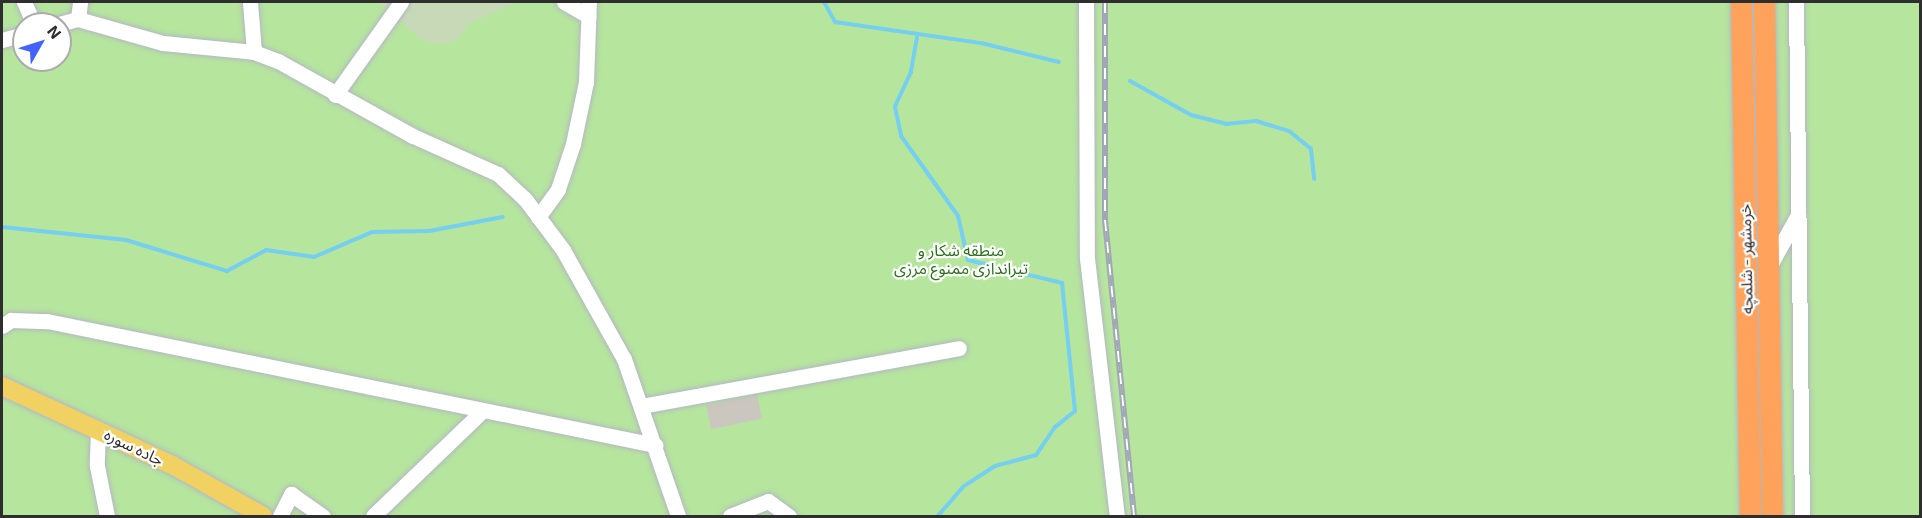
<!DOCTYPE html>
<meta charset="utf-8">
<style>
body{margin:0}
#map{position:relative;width:1922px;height:518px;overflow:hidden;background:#efe9e1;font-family:"Exo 2","Noto Sans Arabic",sans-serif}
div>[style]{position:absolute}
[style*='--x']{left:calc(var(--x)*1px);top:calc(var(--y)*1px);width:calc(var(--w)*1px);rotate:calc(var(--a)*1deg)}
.green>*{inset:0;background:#b6e59e}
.cemetery>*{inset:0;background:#c8d9b8}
.stream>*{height:4px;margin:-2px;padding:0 2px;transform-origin:2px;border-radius:2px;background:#75cff0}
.building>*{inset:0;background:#cbc7bf;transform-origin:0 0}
.roads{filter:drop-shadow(0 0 2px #b4b7c1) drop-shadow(0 0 2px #b4b7c1)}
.minor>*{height:15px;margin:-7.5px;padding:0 7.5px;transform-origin:7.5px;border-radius:7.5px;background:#fff}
.major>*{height:18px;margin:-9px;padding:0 9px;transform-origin:9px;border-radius:9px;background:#f2d163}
.highway>*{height:21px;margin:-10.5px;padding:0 10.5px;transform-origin:10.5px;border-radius:10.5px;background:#ffa35c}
.rail>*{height:6px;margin-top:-3px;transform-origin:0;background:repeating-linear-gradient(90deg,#fff 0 11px,#a3a6b8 0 22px);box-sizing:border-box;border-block:2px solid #a3a6b8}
span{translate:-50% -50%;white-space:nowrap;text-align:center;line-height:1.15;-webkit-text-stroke:4.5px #fff;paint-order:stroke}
.park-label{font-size:16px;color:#2c6e1b}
.street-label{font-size:16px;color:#2e2e2e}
.frame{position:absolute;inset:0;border:3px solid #2e2e2e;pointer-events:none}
.north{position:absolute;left:12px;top:12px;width:60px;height:60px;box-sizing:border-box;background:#fff;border:2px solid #ababab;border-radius:50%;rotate:51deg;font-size:16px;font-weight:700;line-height:24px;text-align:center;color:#2e2e2e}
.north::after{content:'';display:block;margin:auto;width:21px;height:27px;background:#4264fb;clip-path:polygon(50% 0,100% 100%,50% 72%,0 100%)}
</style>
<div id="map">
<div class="green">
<i style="clip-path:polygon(evenodd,2px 2px,1920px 2px,1920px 516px,2px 516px,2px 2px,24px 24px,60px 24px,60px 60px,24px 60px,24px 24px)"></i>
</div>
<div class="cemetery">
<i style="clip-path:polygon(378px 2px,517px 2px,470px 23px,457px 39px,443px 44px,424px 41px)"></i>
</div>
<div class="stream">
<i style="--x:824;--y:2;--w:23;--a:61"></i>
<i style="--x:835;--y:22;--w:148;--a:8.2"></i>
<i style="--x:981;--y:43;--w:80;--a:13.7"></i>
<i style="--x:917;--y:37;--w:36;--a:100"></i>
<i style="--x:911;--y:72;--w:38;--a:115"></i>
<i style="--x:895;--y:107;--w:30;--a:78"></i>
<i style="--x:901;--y:136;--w:98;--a:54.5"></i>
<i style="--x:958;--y:216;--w:45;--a:77.2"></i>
<i style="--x:968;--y:260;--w:97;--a:13.7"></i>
<i style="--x:1062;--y:283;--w:129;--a:84.2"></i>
<i style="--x:1075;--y:411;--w:26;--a:141"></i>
<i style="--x:1055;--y:427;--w:34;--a:124"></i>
<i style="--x:1036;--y:455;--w:42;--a:165"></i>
<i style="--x:995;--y:466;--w:38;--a:147"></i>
<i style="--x:963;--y:487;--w:38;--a:131"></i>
<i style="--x:1130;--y:81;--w:70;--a:29.1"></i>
<i style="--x:1191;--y:115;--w:36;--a:14"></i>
<i style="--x:1226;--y:124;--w:30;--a:-6"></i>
<i style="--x:1256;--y:121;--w:34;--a:17"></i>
<i style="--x:1289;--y:131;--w:28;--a:39"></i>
<i style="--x:1311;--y:149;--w:30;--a:84"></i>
<i style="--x:2;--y:227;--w:125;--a:6"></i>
<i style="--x:126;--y:240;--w:106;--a:17.1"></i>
<i style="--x:227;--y:271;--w:44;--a:-28.3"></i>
<i style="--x:266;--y:250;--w:49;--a:8.3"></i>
<i style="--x:314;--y:257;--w:63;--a:-23.3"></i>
<i style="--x:372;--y:232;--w:57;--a:-1"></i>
<i style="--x:429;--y:231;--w:75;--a:-10.7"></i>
</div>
<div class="building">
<i style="left:757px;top:395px;width:24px;height:52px;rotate:78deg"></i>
</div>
<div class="roads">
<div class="minor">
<i style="--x:24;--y:2;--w:24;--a:66"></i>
<i style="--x:250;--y:2;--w:50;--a:85.4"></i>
<i style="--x:564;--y:2;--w:28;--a:30"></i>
<i style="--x:1086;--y:2;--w:256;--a:89.8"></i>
<i style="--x:1087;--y:258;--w:260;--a:83.4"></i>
<i style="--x:1796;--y:2;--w:514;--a:89.33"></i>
<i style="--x:78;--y:19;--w:17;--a:-83"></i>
<i style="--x:59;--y:24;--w:20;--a:-15"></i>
<i style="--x:78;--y:19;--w:88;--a:15.8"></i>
<i style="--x:163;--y:43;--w:91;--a:5.6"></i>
<i style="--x:254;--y:52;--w:26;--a:21"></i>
<i style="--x:278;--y:61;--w:154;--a:29.1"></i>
<i style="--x:413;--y:136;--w:93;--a:24.1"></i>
<i style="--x:498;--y:174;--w:37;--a:43"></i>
<i style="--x:525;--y:199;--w:64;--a:53.3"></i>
<i style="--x:563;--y:250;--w:125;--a:60.8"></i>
<i style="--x:624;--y:359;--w:166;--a:71"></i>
<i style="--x:2;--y:40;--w:23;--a:-15"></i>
<i style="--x:335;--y:95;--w:114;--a:-54.6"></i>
<i style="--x:538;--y:217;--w:34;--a:-54"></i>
<i style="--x:558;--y:189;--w:47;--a:-71.6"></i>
<i style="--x:573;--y:144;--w:63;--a:-78.2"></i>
<i style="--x:586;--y:82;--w:80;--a:-87.9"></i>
<i style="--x:1769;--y:267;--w:60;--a:-60.9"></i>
<i style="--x:2;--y:326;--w:11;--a:-34"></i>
<i style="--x:11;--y:320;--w:36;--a:2"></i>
<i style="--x:47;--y:321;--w:621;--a:11.53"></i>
<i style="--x:641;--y:406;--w:323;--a:-10.3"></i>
<i style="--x:98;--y:429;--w:37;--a:92"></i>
<i style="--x:97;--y:466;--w:51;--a:78.7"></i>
<i style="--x:280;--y:516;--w:25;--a:-63"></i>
<i style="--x:291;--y:494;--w:39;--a:35"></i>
<i style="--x:373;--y:516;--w:151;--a:-43.9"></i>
<i style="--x:730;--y:516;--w:41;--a:-21.5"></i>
<i style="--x:768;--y:501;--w:26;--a:36"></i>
</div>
<div class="major">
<i style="--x:2;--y:386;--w:190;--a:24.9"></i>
<i style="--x:174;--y:466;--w:102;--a:29.3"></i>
</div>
<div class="highway">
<i style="--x:1741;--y:2;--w:514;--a:89"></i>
<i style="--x:1764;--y:2;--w:514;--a:89.11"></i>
</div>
</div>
<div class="rail">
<i style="--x:1105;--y:2;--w:218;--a:90"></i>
<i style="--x:1105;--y:220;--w:297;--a:84.4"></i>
</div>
<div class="park-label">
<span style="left:961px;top:259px">منطقه شکار و<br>تیراندازی ممنوع مرزی</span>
</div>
<div class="street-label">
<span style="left:1746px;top:259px;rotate:-91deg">خرمشهر - شلمچه</span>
<span style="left:134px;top:447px;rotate:26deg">جاده سوره</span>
</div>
<div class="frame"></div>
<div class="north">N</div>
</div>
